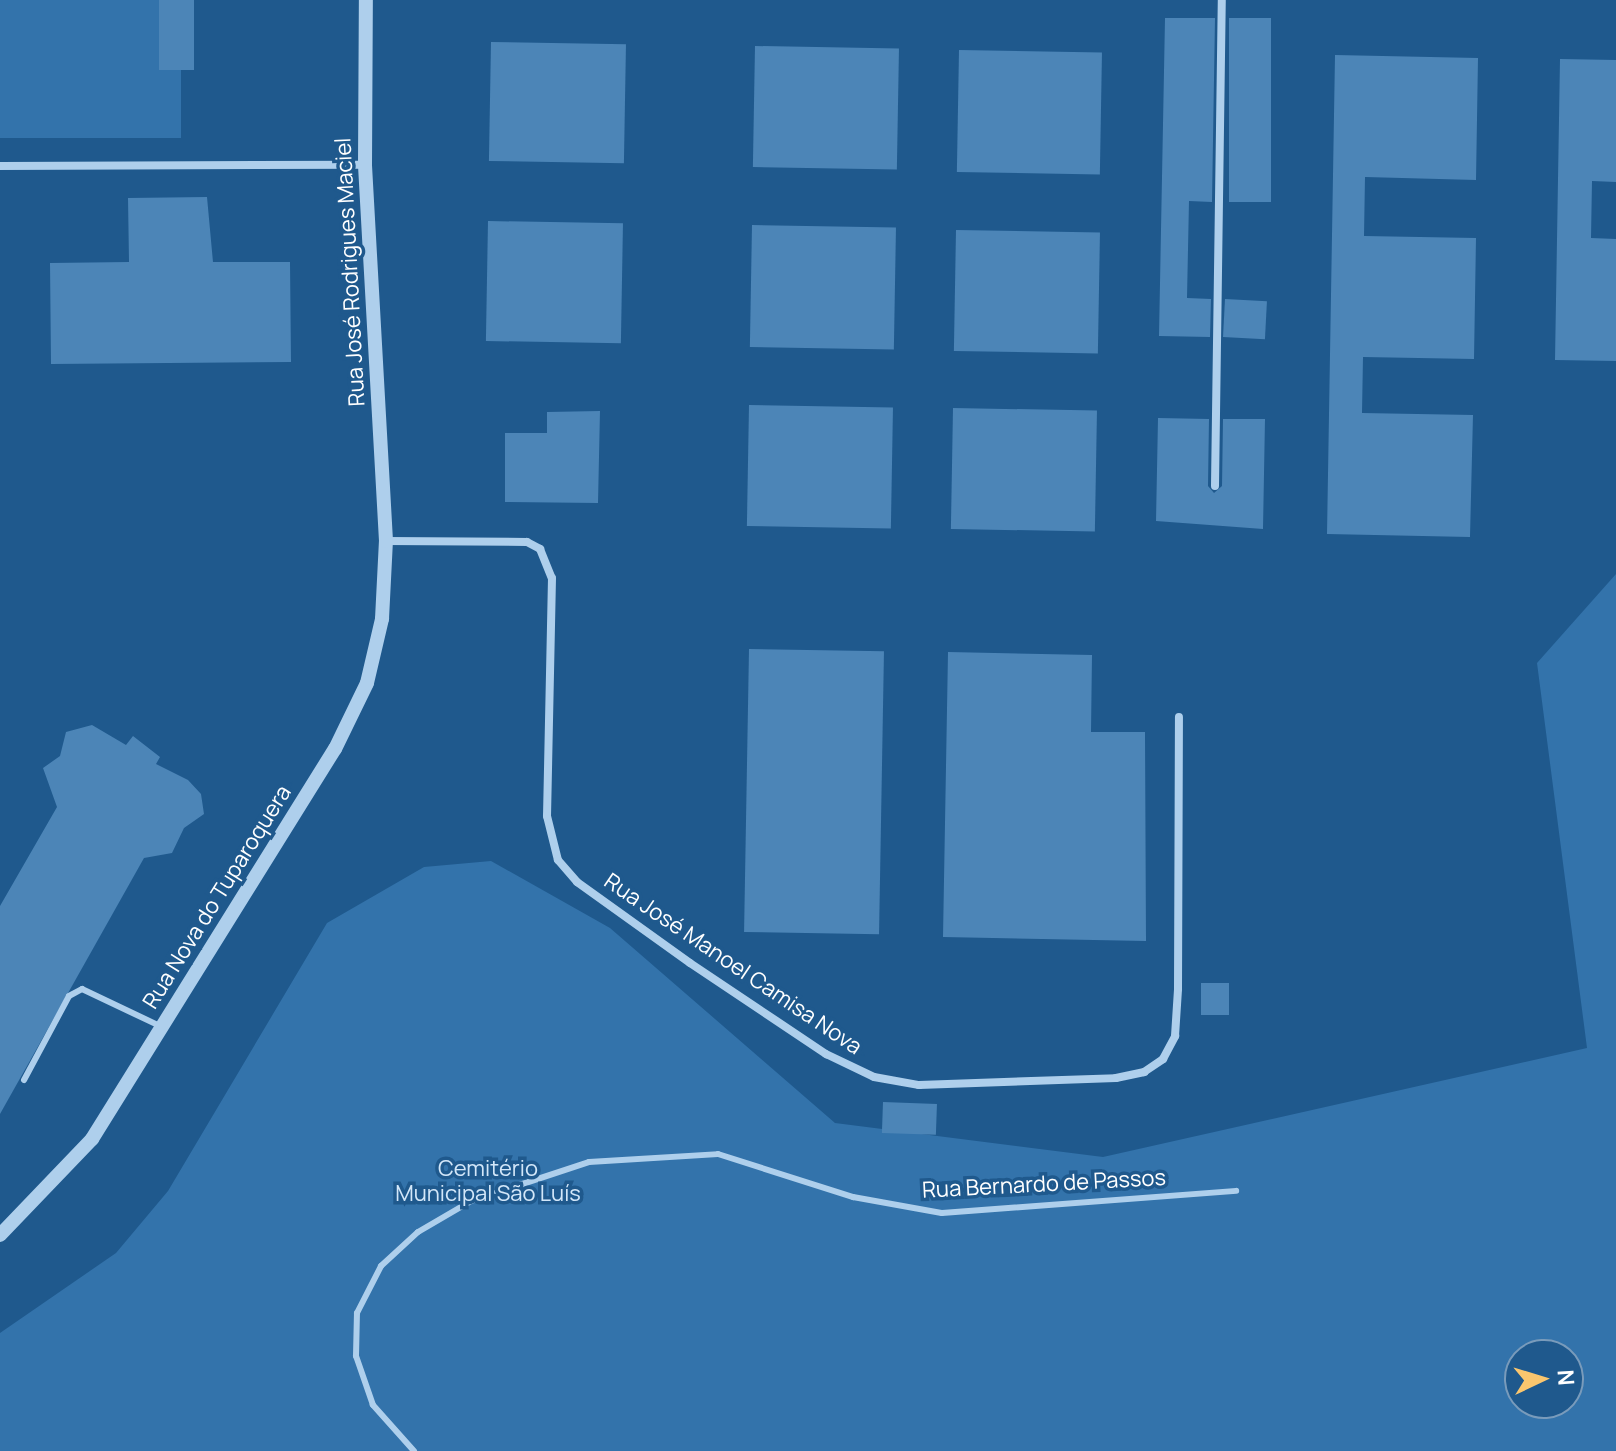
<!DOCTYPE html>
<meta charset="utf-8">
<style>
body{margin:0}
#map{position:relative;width:1616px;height:1451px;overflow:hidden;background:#1f598d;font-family:Manrope,sans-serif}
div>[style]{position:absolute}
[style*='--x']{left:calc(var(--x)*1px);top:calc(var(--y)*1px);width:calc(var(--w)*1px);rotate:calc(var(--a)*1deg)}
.green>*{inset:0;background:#3373ab;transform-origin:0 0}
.building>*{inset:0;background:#4c85b7;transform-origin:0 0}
.service>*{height:6px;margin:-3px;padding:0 3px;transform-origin:3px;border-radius:3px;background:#aecfec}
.minor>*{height:8px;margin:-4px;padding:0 4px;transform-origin:4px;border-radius:4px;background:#aecfec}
.tertiary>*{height:14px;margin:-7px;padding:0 7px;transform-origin:7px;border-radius:7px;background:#aecfec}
span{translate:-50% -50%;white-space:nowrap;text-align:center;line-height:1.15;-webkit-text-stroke:7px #1f598d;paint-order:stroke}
.street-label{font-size:22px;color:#fff}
.park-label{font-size:22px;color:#d3e7f9}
.north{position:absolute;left:1504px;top:1339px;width:80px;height:80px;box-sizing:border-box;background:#1f598d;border:2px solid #799bbb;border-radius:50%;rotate:86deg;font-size:22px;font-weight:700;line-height:32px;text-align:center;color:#fff}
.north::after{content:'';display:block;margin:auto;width:28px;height:36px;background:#fac66e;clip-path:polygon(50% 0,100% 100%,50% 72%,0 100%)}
</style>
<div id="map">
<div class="green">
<i style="left:0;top:0;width:181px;height:138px"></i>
<i style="clip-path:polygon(evenodd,1616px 574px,1616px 1451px,0 1451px,0 1333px,116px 1253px,168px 1191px,327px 923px,424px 867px,491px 861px,610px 928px,835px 1123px,1103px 1157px,1587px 1048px,1537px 663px,1616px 574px,1520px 1355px,1568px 1355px,1568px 1403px,1520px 1403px,1520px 1355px)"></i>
</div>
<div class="building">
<i style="left:159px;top:0;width:35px;height:70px"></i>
<i style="clip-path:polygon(1165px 18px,1215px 18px,1212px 202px,1189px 201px,1187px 298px,1211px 299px,1210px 337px,1159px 336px)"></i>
<i style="left:1229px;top:18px;width:42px;height:184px"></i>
<i style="left:491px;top:42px;width:135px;height:119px;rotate:1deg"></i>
<i style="left:755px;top:46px;width:144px;height:121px;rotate:1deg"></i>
<i style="left:959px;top:50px;width:143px;height:122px;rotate:1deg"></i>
<i style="clip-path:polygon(1335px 55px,1478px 58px,1476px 180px,1365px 177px,1364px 236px,1476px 238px,1474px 359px,1363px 357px,1362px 413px,1473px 415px,1470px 537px,1327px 534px)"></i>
<i style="clip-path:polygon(1560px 59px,1616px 60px,1616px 182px,1592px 181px,1591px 238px,1616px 239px,1616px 361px,1555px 360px)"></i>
<i style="clip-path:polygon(207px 197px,213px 262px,290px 262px,291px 362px,51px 364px,50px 263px,129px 262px,128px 198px)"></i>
<i style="left:488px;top:221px;width:135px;height:120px;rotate:1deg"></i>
<i style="left:752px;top:225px;width:144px;height:122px;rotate:1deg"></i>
<i style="left:956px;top:230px;width:144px;height:121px;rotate:1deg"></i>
<i style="left:1225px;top:299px;width:42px;height:38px;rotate:3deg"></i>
<i style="left:749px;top:405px;width:144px;height:121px;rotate:1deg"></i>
<i style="left:953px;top:408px;width:144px;height:121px;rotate:1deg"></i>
<i style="clip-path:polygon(600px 411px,598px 503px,505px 502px,505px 433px,547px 433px,547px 412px)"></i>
<i style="clip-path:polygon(1158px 418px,1209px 419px,1208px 486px,1214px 493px,1222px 486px,1223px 419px,1265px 419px,1263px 529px,1156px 521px)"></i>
<i style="left:749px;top:649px;width:135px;height:283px;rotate:1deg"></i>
<i style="clip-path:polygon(948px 652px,1092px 655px,1091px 732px,1145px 732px,1146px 941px,943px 937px)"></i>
<i style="clip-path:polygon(92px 725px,126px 745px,133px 736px,160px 757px,156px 764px,188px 780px,201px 794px,204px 814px,184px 828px,172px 853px,144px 858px,0 1114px,0 906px,57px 807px,43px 768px,60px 756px,66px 732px)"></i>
<i style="left:1201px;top:983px;width:28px;height:32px"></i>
<i style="left:883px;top:1102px;width:54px;height:31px;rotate:2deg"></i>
</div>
<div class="service">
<i style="--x:24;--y:1080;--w:95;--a:-61.8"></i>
<i style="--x:69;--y:996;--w:15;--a:-28"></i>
<i style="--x:82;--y:989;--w:86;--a:25.4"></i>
<i style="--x:414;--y:1451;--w:62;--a:-131.7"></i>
<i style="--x:373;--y:1405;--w:52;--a:-109.1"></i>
<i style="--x:356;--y:1356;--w:43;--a:-88.7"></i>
<i style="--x:357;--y:1313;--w:53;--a:-62.9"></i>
<i style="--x:381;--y:1266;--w:50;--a:-42.6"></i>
<i style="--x:418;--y:1232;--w:61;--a:-30.3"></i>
<i style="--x:471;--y:1201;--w:124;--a:-18.3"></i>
<i style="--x:589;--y:1162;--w:129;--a:-3.5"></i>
<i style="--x:718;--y:1154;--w:142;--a:17.7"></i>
<i style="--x:853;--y:1197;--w:90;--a:10.2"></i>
<i style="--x:942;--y:1213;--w:295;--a:-4.3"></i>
</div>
<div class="minor">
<i style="--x:0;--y:166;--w:365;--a:-0.2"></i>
<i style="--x:1215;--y:486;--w:486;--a:-89.2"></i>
<i style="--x:386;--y:541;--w:141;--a:0.4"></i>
<i style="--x:527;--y:542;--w:15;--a:28"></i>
<i style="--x:540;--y:549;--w:31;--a:68"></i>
<i style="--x:552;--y:578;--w:238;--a:91.2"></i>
<i style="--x:547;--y:816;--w:45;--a:76"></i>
<i style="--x:558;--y:860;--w:29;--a:49"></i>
<i style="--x:577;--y:882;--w:139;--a:35.6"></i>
<i style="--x:690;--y:963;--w:164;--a:33.8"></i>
<i style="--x:826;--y:1054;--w:53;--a:25.6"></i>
<i style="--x:874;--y:1077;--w:46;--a:10.1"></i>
<i style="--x:919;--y:1085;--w:197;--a:-2"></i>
<i style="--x:1116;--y:1078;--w:29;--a:-12"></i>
<i style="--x:1144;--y:1072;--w:23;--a:-34"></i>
<i style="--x:1163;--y:1059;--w:26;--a:-62"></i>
<i style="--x:1175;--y:1036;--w:47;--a:-86.3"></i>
<i style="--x:1178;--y:989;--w:272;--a:-89.8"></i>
</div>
<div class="tertiary">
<i style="--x:0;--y:1235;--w:133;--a:-46.2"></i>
<i style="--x:92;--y:1139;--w:460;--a:-58.1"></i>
<i style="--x:335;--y:749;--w:73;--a:-64.1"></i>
<i style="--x:367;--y:683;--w:66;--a:-76.8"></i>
<i style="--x:382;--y:619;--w:78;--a:-87.1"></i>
<i style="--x:386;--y:541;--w:377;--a:-93.2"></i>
<i style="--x:365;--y:165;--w:165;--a:-89.7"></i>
</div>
<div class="street-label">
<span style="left:350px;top:272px;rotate:-93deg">Rua José Rodrigues Maciel</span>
<span style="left:217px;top:897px;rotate:-58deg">Rua Nova do Tuparoquera</span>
<span style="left:733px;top:964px;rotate:34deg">Rua José Manoel Camisa Nova</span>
<span style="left:1044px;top:1184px;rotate:-3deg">Rua Bernardo de Passos</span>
</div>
<div class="park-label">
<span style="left:488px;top:1181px">Cemitério<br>Municipal São Luís</span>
</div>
<div class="north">N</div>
</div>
